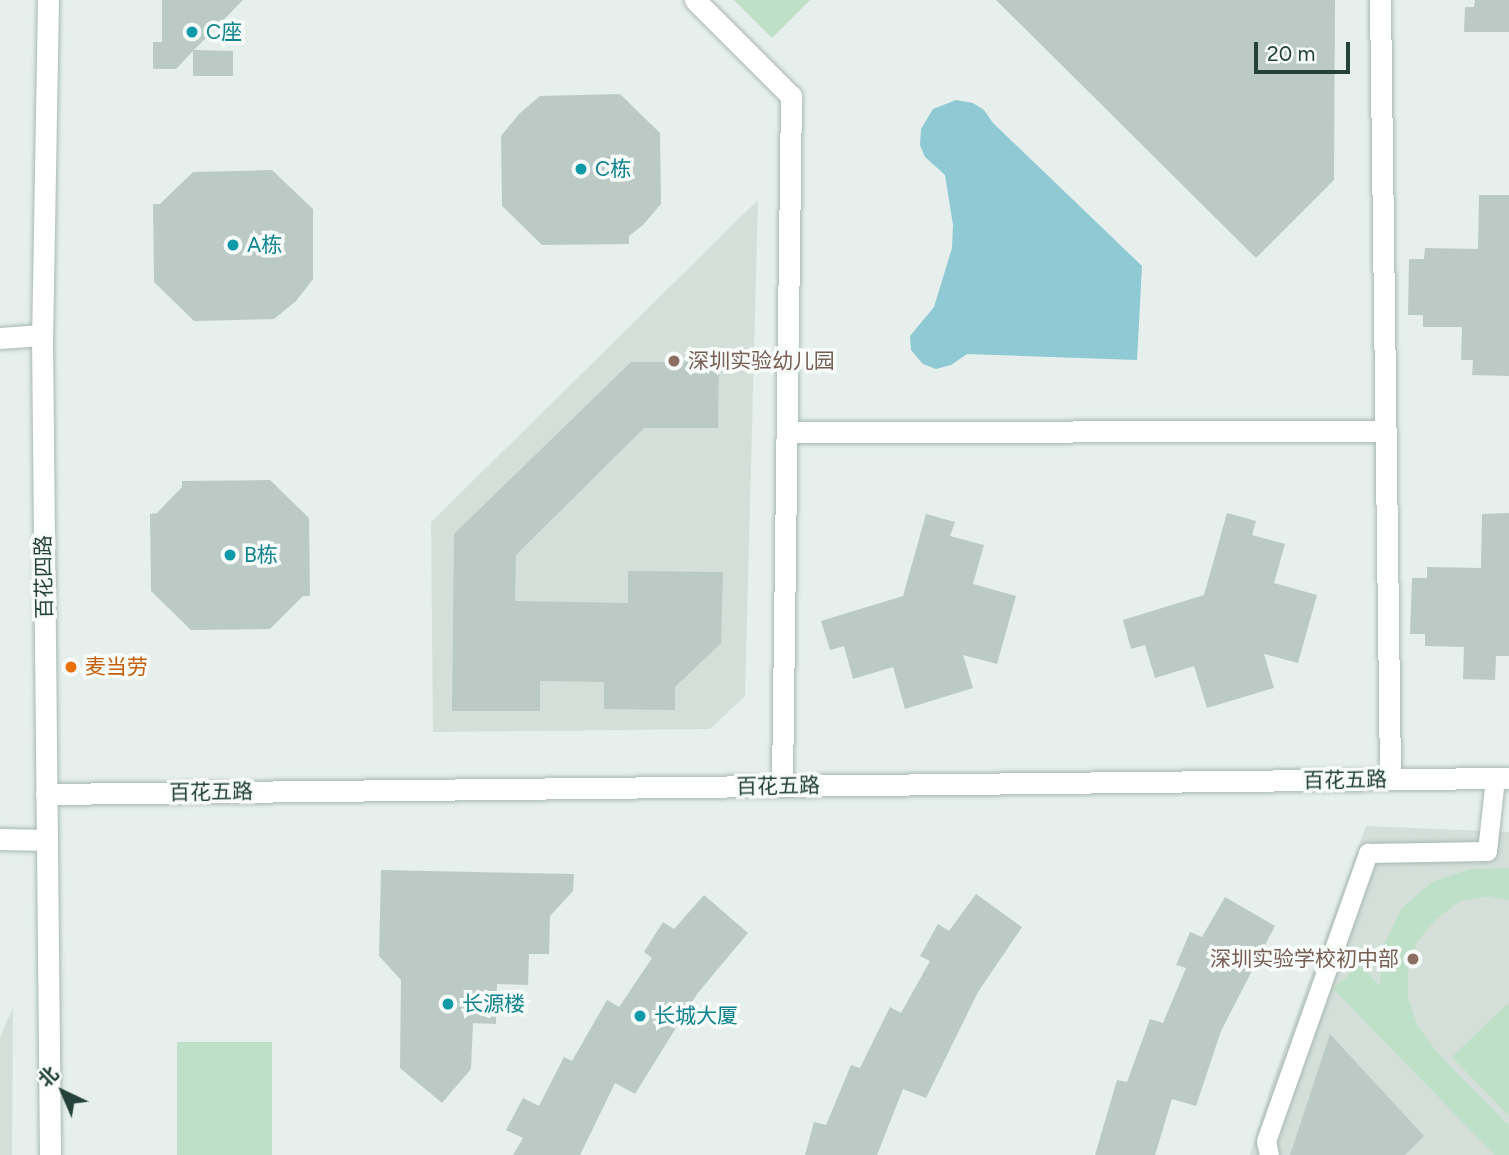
<!DOCTYPE html>
<meta charset="utf-8">
<style>
body{margin:0}
#map{position:relative;width:1509px;height:1155px;overflow:hidden;background:#e6efeb;font-family:Figtree,"Noto Sans SC",sans-serif}
div>[style]{position:absolute}
[style*='--x']{left:calc(var(--x)*1px);top:calc(var(--y)*1px);width:calc(var(--w)*1px);rotate:calc(var(--a)*1deg)}
.built>*{inset:0;background:#d4dfda}
.green>*{inset:0;background:#bfe0c8;transform-origin:0 0}
.water>*{inset:0;background:#8ec9d4}
.building>*{inset:0;background:#bbcac4}
.roads{filter:drop-shadow(0 0 2px #a8b8b2) drop-shadow(0 0 2px #a8b8b2)}
.lane>*{height:19px;margin:-9.5px;padding:0 9.5px;transform-origin:9.5px;border-radius:9.5px;background:#fff}
.street>*{height:21px;margin:-10.5px;padding:0 10.5px;transform-origin:10.5px;border-radius:10.5px;background:#fff}
.secondary>*{height:21px;margin:-10.5px;padding:0 10.5px;transform-origin:10.5px;border-radius:10.5px;background:#fff}
.dots>*{width:19px;height:19px;translate:-50% -50%;box-sizing:border-box;border:4px solid #f7fbf9;border-radius:50%}
span{translate:-50% -50%;white-space:nowrap;text-align:center;line-height:1.15;-webkit-text-stroke:7px #f7fbf9;paint-order:stroke}
.culture-label{font-size:21px;color:#0d838f}
.left{translate:0 -50%;text-align:left}
.education-label{font-size:21px;color:#785e54}
.right{translate:-100% -50%;text-align:right}
.street-label{font-size:21px;color:#24423a}
.food-label{font-size:21px;color:#c56008}
.north{position:absolute;left:28px;top:1057px;width:70px;height:70px;-webkit-text-stroke:5px #f7fbf9;paint-order:stroke;rotate:316deg;font-size:19px;font-weight:700;line-height:28px;text-align:center;color:#24423a}
.north::after{content:'';display:block;margin:auto;width:24px;height:32px;background:#24423a;clip-path:polygon(50% 0,100% 100%,50% 72%,0 100%)}
.scale{position:absolute;left:1254px;top:42px;width:96px;height:32px;box-sizing:border-box;border:4px solid #24423a;border-top:0;padding-left:9px;font-size:21px;line-height:24px;white-space:nowrap;color:#24423a;-webkit-text-stroke:5px #f7fbf9;paint-order:stroke}
</style>
<div id="map">
<div class="built">
<i style="clip-path:polygon(758px 200px,745px 696px,710px 729px,433px 732px,431px 522px)"></i>
<i style="clip-path:polygon(1366px 826px,1509px 832px,1509px 1155px,1250px 1155px,1271px 1086px)"></i>
<i style="clip-path:polygon(13px 1008px,12px 1155px,0 1155px,0 1037px)"></i>
</div>
<div class="green">
<i style="clip-path:polygon(734px 0,810px 0,772px 38px)"></i>
<i style="clip-path:polygon(1509px 868px,1509px 900px,1489px 896px,1460px 901px,1435px 920px,1417px 942px,1408px 970px,1408px 998px,1417px 1025px,1438px 1053px,1509px 1126px,1509px 1155px,1495px 1155px,1333px 989px,1359px 965px,1380px 986px,1384px 945px,1402px 908px,1432px 882px,1470px 869px)"></i>
<i style="clip-path:polygon(1509px 1002px,1509px 1116px,1452px 1057px)"></i>
<i style="left:177px;top:1042px;width:95px;height:113px"></i>
</div>
<div class="water">
<i style="clip-path:polygon(956px 100px,973px 103px,984px 110px,993px 123px,1142px 266px,1137px 360px,967px 354px,951px 365px,936px 369px,923px 364px,911px 350px,910px 336px,934px 307px,952px 248px,953px 225px,945px 175px,925px 157px,920px 145px,921px 129px,933px 109px)"></i>
</div>
<div class="building">
<i style="clip-path:polygon(162px 0,243px 0,194px 50px,233px 51px,233px 76px,193px 76px,193px 51px,176px 69px,153px 69px,153px 42px,162px 42px)"></i>
<i style="clip-path:polygon(996px 0,1335px 0,1334px 180px,1256px 258px)"></i>
<i style="clip-path:polygon(1475px 0,1509px 0,1509px 32px,1464px 32px,1465px 7px,1474px 7px)"></i>
<i style="clip-path:polygon(620px 94px,660px 133px,661px 204px,643px 225px,629px 236px,629px 244px,542px 245px,502px 206px,501px 136px,519px 114px,540px 96px)"></i>
<i style="clip-path:polygon(272px 170px,313px 209px,313px 279px,296px 301px,274px 319px,194px 321px,154px 282px,153px 204px,160px 204px,193px 172px)"></i>
<i style="clip-path:polygon(1479px 195px,1509px 195px,1509px 376px,1472px 375px,1473px 360px,1461px 360px,1462px 327px,1423px 327px,1423px 315px,1408px 315px,1409px 259px,1424px 259px,1425px 248px,1478px 249px)"></i>
<i style="clip-path:polygon(631px 362px,719px 362px,718px 428px,644px 428px,516px 555px,515px 601px,628px 603px,628px 571px,723px 572px,721px 643px,675px 687px,675px 710px,604px 709px,604px 682px,540px 681px,540px 711px,452px 711px,454px 534px)"></i>
<i style="clip-path:polygon(270px 480px,309px 518px,310px 596px,303px 596px,270px 629px,191px 630px,151px 591px,150px 514px,157px 513px,182px 487px,182px 481px)"></i>
<i style="clip-path:polygon(1227px 513px,1256px 521px,1252px 535px,1285px 544px,1274px 583px,1317px 595px,1298px 663px,1264px 654px,1274px 688px,1207px 708px,1194px 666px,1155px 678px,1145px 645px,1131px 649px,1123px 620px,1204px 595px)"></i>
<i style="clip-path:polygon(1509px 513px,1509px 656px,1496px 656px,1495px 680px,1463px 679px,1464px 647px,1425px 646px,1425px 634px,1410px 634px,1412px 578px,1427px 578px,1427px 567px,1481px 568px,1482px 514px)"></i>
<i style="clip-path:polygon(926px 514px,955px 522px,950px 536px,984px 545px,973px 584px,1016px 596px,997px 664px,963px 655px,973px 688px,905px 709px,893px 667px,853px 679px,844px 646px,830px 650px,821px 621px,903px 596px)"></i>
<i style="clip-path:polygon(381px 870px,574px 874px,573px 891px,550px 916px,549px 954px,529px 954px,528px 985px,497px 984px,496px 1024px,473px 1023px,471px 1069px,442px 1103px,400px 1068px,401px 980px,379px 956px)"></i>
<i style="clip-path:polygon(976px 894px,1022px 927px,978px 992px,926px 1098px,903px 1089px,877px 1155px,805px 1155px,814px 1122px,826px 1125px,851px 1065px,860px 1068px,890px 1007px,901px 1013px,930px 961px,920px 956px,938px 924px,949px 931px)"></i>
<i style="clip-path:polygon(704px 895px,748px 933px,697px 994px,635px 1094px,615px 1083px,580px 1155px,513px 1155px,523px 1138px,506px 1130px,523px 1098px,539px 1106px,564px 1057px,572px 1061px,607px 1000px,619px 1007px,652px 958px,644px 952px,663px 922px,674px 929px)"></i>
<i style="clip-path:polygon(1225px 897px,1275px 926px,1221px 1031px,1196px 1106px,1172px 1099px,1155px 1155px,1095px 1155px,1117px 1080px,1127px 1082px,1150px 1019px,1163px 1023px,1186px 968px,1176px 965px,1190px 932px,1202px 937px)"></i>
<i style="clip-path:polygon(1330px 1034px,1424px 1136px,1405px 1155px,1290px 1155px)"></i>
</div>
<div class="roads">
<div class="lane">
<i style="--x:1269;--y:1155;--w:14;--a:-102"></i>
<i style="--x:1266;--y:1141;--w:306;--a:-70.5"></i>
<i style="--x:1368;--y:853;--w:119;--a:-1"></i>
<i style="--x:1487;--y:851;--w:73;--a:-83.7"></i>
</div>
<div class="street">
<i style="--x:695;--y:0;--w:136;--a:45"></i>
<i style="--x:791;--y:96;--w:690;--a:90.75"></i>
<i style="--x:1380;--y:0;--w:779;--a:89.26"></i>
<i style="--x:0;--y:338;--w:42;--a:-4.1"></i>
<i style="--x:787;--y:432;--w:598;--a:-0.1"></i>
<i style="--x:0;--y:839;--w:47;--a:1.2"></i>
</div>
<div class="secondary">
<i style="--x:48;--y:0;--w:335;--a:91"></i>
<i style="--x:42;--y:335;--w:820;--a:89.44"></i>
<i style="--x:46;--y:794;--w:1463;--a:-0.63"></i>
</div>
</div>
<div class="dots">
<i style="left:192px;top:32px;background:#0f9aa8"></i>
<i style="left:581px;top:169px;background:#0f9aa8"></i>
<i style="left:233px;top:245px;background:#0f9aa8"></i>
<i style="left:674px;top:361px;background:#8d6e63"></i>
<i style="left:230px;top:555px;background:#0f9aa8"></i>
<i style="left:71px;top:667px;background:#e8710a"></i>
<i style="left:1413px;top:959px;background:#8d6e63"></i>
<i style="left:448px;top:1004px;background:#0f9aa8"></i>
<i style="left:640px;top:1016px;background:#0f9aa8"></i>
</div>
<div class="culture-label">
<span class="left" style="left:206px;top:32px">C座</span>
<span class="left" style="left:595px;top:169px">C栋</span>
<span class="left" style="left:247px;top:245px">A栋</span>
<span class="left" style="left:244px;top:555px">B栋</span>
<span class="left" style="left:462px;top:1004px">长源楼</span>
<span class="left" style="left:654px;top:1016px">长城大厦</span>
</div>
<div class="education-label">
<span class="left" style="left:688px;top:361px">深圳实验幼儿园</span>
<span class="right" style="left:1399px;top:959px">深圳实验学校初中部</span>
</div>
<div class="street-label">
<span style="left:44px;top:577px;rotate:-91deg">百花四路</span>
<span style="left:1345px;top:780px;rotate:-1deg">百花五路</span>
<span style="left:778px;top:786px;rotate:-1deg">百花五路</span>
<span style="left:211px;top:792px;rotate:-1deg">百花五路</span>
</div>
<div class="food-label">
<span class="left" style="left:85px;top:667px">麦当劳</span>
</div>
<div class="north">北</div>
<div class="scale">20 m</div>
</div>
